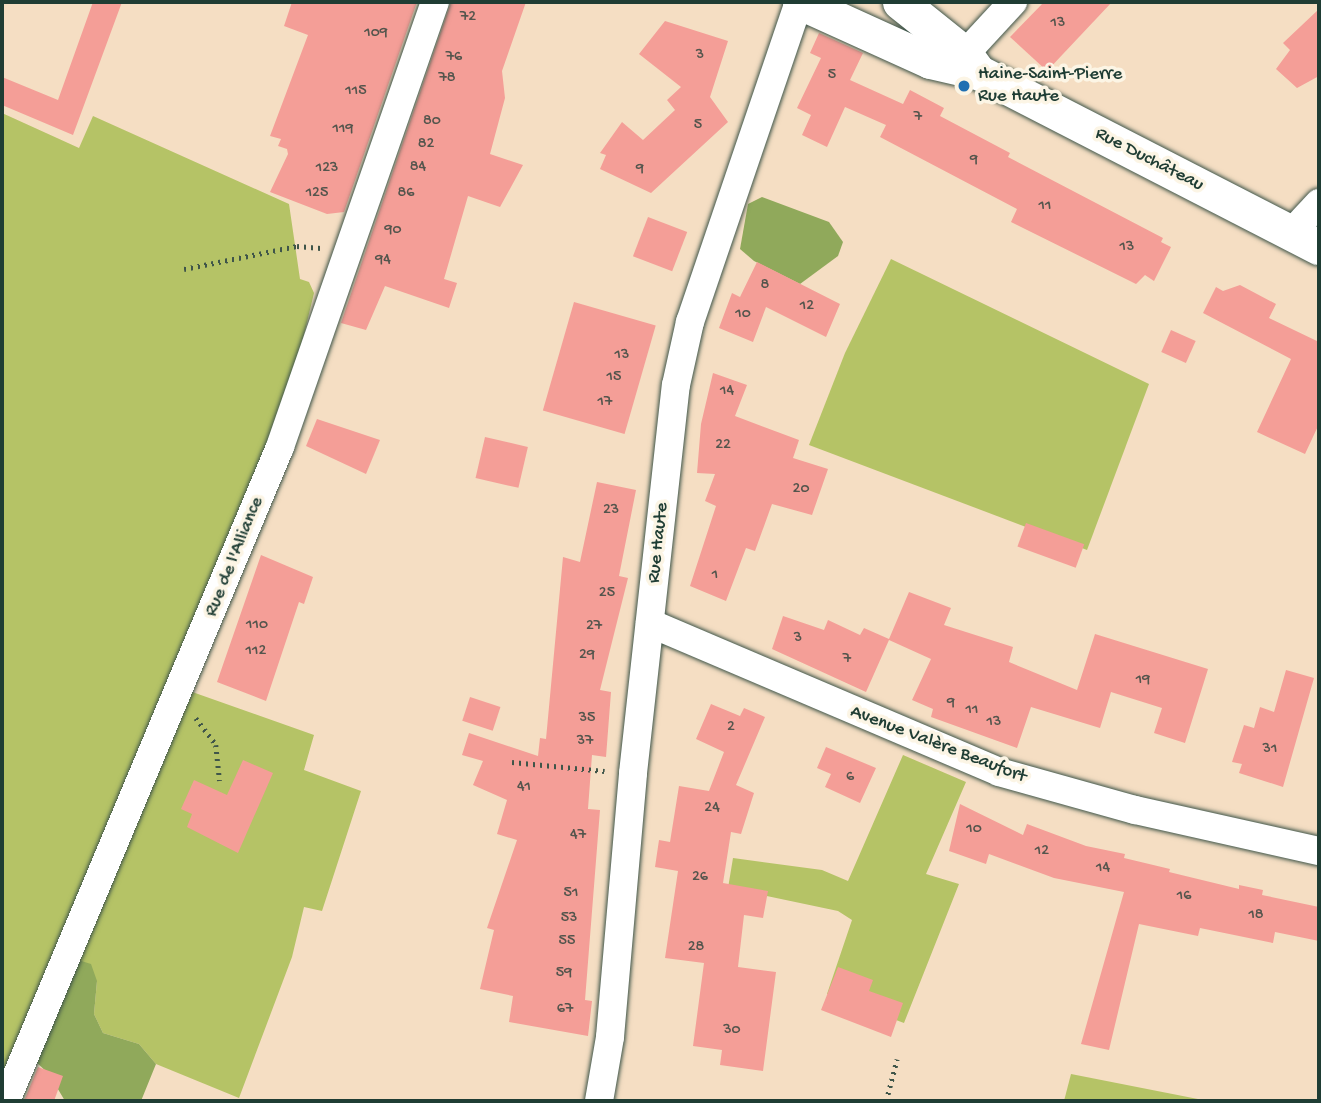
<!DOCTYPE html>
<meta charset="utf-8">
<style>
body{margin:0}
#map{position:relative;width:1321px;height:1103px;overflow:hidden;background:#f5dec3;font-family:"Gochi Hand",sans-serif}
div>[style]{position:absolute}
[style*='--x']{left:calc(var(--x)*1px);top:calc(var(--y)*1px);width:calc(var(--w)*1px);rotate:calc(var(--a)*1deg)}
.green>*{inset:0;background:#b5c366}
.forest>*{inset:0;background:#90a95b}
.building>*{inset:0;background:#f49e97;transform-origin:0 0}
.path>*{height:4.5px;margin-top:-2.25px;transform-origin:0;background:repeating-linear-gradient(90deg,#3f5549 0 2px,transparent 0 7px)}
.roads{filter:drop-shadow(0 0 2px #3f5549) drop-shadow(0 0 2px #3f5549)}
.minor>*{height:28px;margin:-14px;padding:0 14px;transform-origin:14px;border-radius:14px;background:#fff}
.tertiary>*{height:35px;margin:-17.5px;padding:0 17.5px;transform-origin:17.5px;border-radius:17.5px;background:#fff}
.dots>*{width:19px;height:19px;translate:-50% -50%;box-sizing:border-box;border:4px solid #fcf5e5;border-radius:50%}
span{translate:-50% -50%;white-space:nowrap;text-align:center;line-height:1.15;-webkit-text-stroke:7px #fcf5e5;paint-order:stroke}
.number-label{font-size:16px;color:#54554d}
.number-label span{-webkit-text-stroke-width:0}
.poi-label{font-size:19px;color:#1f3d34}
.left{translate:0 -50%;text-align:left}
.street-label{font-size:19px;color:#1f3d34}
.frame{position:absolute;inset:0;border:4px solid #1f3d34;pointer-events:none}
</style>
<div id="map">
<div class="green">
<i style="clip-path:polygon(2px 113px,79px 148px,93px 116px,289px 204px,300px 279px,309px 282px,314px 293px,301px 347px,181px 688px,314px 735px,304px 770px,361px 791px,322px 911px,304px 907px,292px 957px,239px 1098px,156px 1064px,139px 1044px,103px 1033px,94px 1014px,97px 981px,2px 1092px)"></i>
<i style="clip-path:polygon(891px 259px,1149px 384px,1087px 550px,809px 445px,845px 353px)"></i>
<i style="clip-path:polygon(903px 755px,966px 782px,926px 874px,959px 884px,904px 1023px,827px 994px,852px 920px,838px 911px,728px 888px,733px 858px,822px 870px,848px 881px)"></i>
<i style="clip-path:polygon(1071px 1074px,1208px 1101px,1064px 1101px)"></i>
</div>
<div class="forest">
<i style="clip-path:polygon(762px 197px,829px 222px,843px 242px,838px 256px,800px 284px,754px 261px,740px 249px,748px 204px)"></i>
<i style="clip-path:polygon(75px 959px,91px 964px,97px 981px,94px 1014px,103px 1033px,139px 1044px,156px 1064px,141px 1101px,65px 1101px,49px 1074px,36px 1062px)"></i>
</div>
<div class="building">
<i style="clip-path:polygon(93px 2px,122px 2px,73px 135px,2px 105px,2px 77px,58px 100px)"></i>
<i style="clip-path:polygon(292px 2px,417px 2px,344px 212px,327px 214px,270px 192px,288px 154px,287px 149px,278px 146px,281px 139px,270px 136px,308px 35px,284px 26px)"></i>
<i style="clip-path:polygon(451px 2px,526px 2px,502px 71px,505px 98px,490px 154px,523px 165px,500px 207px,468px 196px,444px 279px,457px 283px,449px 308px,385px 286px,366px 330px,341px 323px)"></i>
<i style="clip-path:polygon(1044px 2px,1112px 2px,1047px 71px,1010px 37px)"></i>
<i style="clip-path:polygon(1319px 9px,1319px 76px,1297px 88px,1276px 69px,1290px 50px,1283px 43px)"></i>
<i style="clip-path:polygon(665px 21px,728px 41px,710px 97px,728px 122px,651px 193px,600px 169px,606px 155px,600px 153px,622px 122px,643px 140px,675px 110px,667px 100px,681px 87px,639px 54px)"></i>
<i style="clip-path:polygon(819px 33px,863px 53px,850px 80px,903px 104px,910px 90px,944px 108px,940px 116px,1010px 153px,1008px 157px,1163px 238px,1161px 242px,1171px 247px,1154px 281px,1145px 275px,1136px 284px,1011px 222px,1017px 209px,880px 137px,886px 125px,845px 107px,827px 147px,802px 135px,811px 115px,797px 108px,821px 58px,810px 53px)"></i>
<i style="left:648px;top:217px;width:42px;height:42px;rotate:21deg"></i>
<i style="clip-path:polygon(757px 262px,840px 304px,826px 337px,766px 307px,753px 342px,719px 328px,732px 293px,740px 297px)"></i>
<i style="clip-path:polygon(1240px 285px,1276px 304px,1269px 318px,1319px 342px,1319px 424px,1305px 454px,1257px 432px,1291px 359px,1203px 313px,1216px 287px,1223px 291px)"></i>
<i style="left:574px;top:302px;width:85px;height:113px;rotate:16deg"></i>
<i style="left:1171px;top:330px;width:27px;height:24px;rotate:24deg"></i>
<i style="clip-path:polygon(713px 373px,747px 385px,735px 416px,799px 440px,793px 458px,828px 469px,812px 515px,772px 504px,755px 551px,746px 548px,726px 601px,690px 586px,716px 506px,705px 501px,715px 474px,697px 473px,701px 424px)"></i>
<i style="clip-path:polygon(317px 419px,380px 440px,366px 474px,306px 446px)"></i>
<i style="left:485px;top:437px;width:44px;height:42px;rotate:13deg"></i>
<i style="clip-path:polygon(597px 482px,636px 490px,619px 576px,628px 578px,600px 690px,611px 692px,606px 757px,592px 755px,588px 809px,600px 810px,585px 1000px,592px 1001px,588px 1036px,509px 1022px,513px 996px,480px 989px,494px 930px,487px 928px,517px 840px,497px 834px,507px 800px,473px 785px,483px 761px,462px 755px,469px 733px,538px 756px,540px 738px,546px 739px,563px 557px,580px 562px)"></i>
<i style="left:1026px;top:523px;width:62px;height:25px;rotate:20deg"></i>
<i style="clip-path:polygon(261px 555px,313px 577px,304px 604px,299px 602px,266px 701px,217px 682px)"></i>
<i style="clip-path:polygon(909px 592px,951px 608px,944px 625px,1013px 647px,1009px 662px,1077px 690px,1095px 634px,1208px 669px,1185px 743px,1154px 733px,1162px 708px,1111px 692px,1100px 728px,1031px 707px,1017px 748px,931px 717px,933px 709px,912px 700px,931px 659px,889px 640px,866px 692px,772px 649px,783px 616px,824px 630px,828px 620px,860px 635px,864px 628px,889px 639px)"></i>
<i style="clip-path:polygon(1286px 670px,1314px 678px,1283px 787px,1239px 773px,1242px 764px,1232px 762px,1244px 725px,1254px 728px,1260px 707px,1274px 712px)"></i>
<i style="left:470px;top:697px;width:32px;height:25px;rotate:18deg"></i>
<i style="clip-path:polygon(711px 704px,740px 716px,744px 708px,765px 717px,736px 785px,754px 793px,741px 834px,731px 832px,723px 883px,768px 891px,763px 918px,744px 915px,738px 967px,776px 972px,763px 1071px,720px 1065px,722px 1050px,693px 1046px,704px 963px,665px 958px,678px 871px,655px 867px,659px 840px,670px 842px,679px 786px,709px 791px,724px 752px,696px 739px)"></i>
<i style="clip-path:polygon(826px 747px,876px 768px,860px 803px,825px 787px,831px 774px,817px 768px)"></i>
<i style="clip-path:polygon(243px 760px,273px 773px,238px 853px,187px 827px,192px 814px,181px 809px,194px 780px,227px 795px)"></i>
<i style="clip-path:polygon(960px 804px,1023px 835px,1027px 824px,1086px 846px,1125px 854px,1124px 858px,1170px 869px,1169px 872px,1239px 889px,1239px 885px,1263px 890px,1262px 895px,1319px 907px,1319px 941px,1275px 932px,1273px 943px,1200px 928px,1198px 936px,1139px 924px,1109px 1050px,1081px 1044px,1124px 892px,1054px 878px,989px 854px,986px 864px,949px 851px)"></i>
<i style="clip-path:polygon(838px 967px,873px 980px,869px 991px,903px 1003px,891px 1037px,821px 1010px)"></i>
<i style="clip-path:polygon(38px 1067px,63px 1076px,54px 1101px,24px 1101px)"></i>
</div>
<div class="path">
<i style="--x:184;--y:269;--w:115;--a:-11.5"></i>
<i style="--x:297;--y:246;--w:24;--a:5"></i>
<i style="--x:196;--y:718;--w:34;--a:53"></i>
<i style="--x:216;--y:745;--w:36;--a:84"></i>
<i style="--x:512;--y:762;--w:93;--a:5.5"></i>
<i style="--x:886;--y:1101;--w:43;--a:-75.3"></i>
</div>
<div class="roads">
<div class="minor">
<i style="--x:965;--y:54;--w:71;--a:-47.3"></i>
<i style="--x:1291;--y:233;--w:41;--a:-47"></i>
<i style="--x:650;--y:623;--w:379;--a:23.1"></i>
<i style="--x:999;--y:772;--w:141;--a:15.6"></i>
<i style="--x:1135;--y:810;--w:189;--a:12.6"></i>
<i style="--x:6;--y:1101;--w:709;--a:-67.27"></i>
<i style="--x:280;--y:447;--w:471;--a:-70.8"></i>
<i style="--x:599;--y:1101;--w:65;--a:-80.2"></i>
<i style="--x:610;--y:1037;--w:265;--a:-85"></i>
<i style="--x:633;--y:773;--w:390;--a:-83.7"></i>
<i style="--x:676;--y:385;--w:65;--a:-77.5"></i>
<i style="--x:690;--y:322;--w:338;--a:-71.2"></i>
</div>
<div class="tertiary">
<i style="--x:800;--y:2;--w:143;--a:24.4"></i>
<i style="--x:930;--y:61;--w:49;--a:12.9"></i>
<i style="--x:978;--y:72;--w:383;--a:27.2"></i>
<i style="--x:900;--y:2;--w:83;--a:38.7"></i>
<i style="--x:965;--y:54;--w:22;--a:54"></i>
</div>
</div>
<div class="dots">
<i style="left:964px;top:86px;background:#1f6fb2"></i>
</div>
<div class="number-label">
<span style="left:468px;top:18px">72</span>
<span style="left:1058px;top:24px">13</span>
<span style="left:376px;top:34px">109</span>
<span style="left:700px;top:56px">3</span>
<span style="left:454px;top:58px">76</span>
<span style="left:832px;top:76px">5</span>
<span style="left:447px;top:79px">78</span>
<span style="left:356px;top:92px">115</span>
<span style="left:918px;top:118px">7</span>
<span style="left:432px;top:122px">80</span>
<span style="left:698px;top:126px">5</span>
<span style="left:343px;top:130px">119</span>
<span style="left:426px;top:145px">82</span>
<span style="left:974px;top:161px">9</span>
<span style="left:418px;top:168px">84</span>
<span style="left:327px;top:169px">123</span>
<span style="left:640px;top:170px">9</span>
<span style="left:317px;top:194px">125</span>
<span style="left:406px;top:194px">86</span>
<span style="left:1045px;top:207px">11</span>
<span style="left:393px;top:231px">90</span>
<span style="left:1127px;top:248px">13</span>
<span style="left:383px;top:261px">94</span>
<span style="left:765px;top:286px">8</span>
<span style="left:807px;top:307px">12</span>
<span style="left:743px;top:315px">10</span>
<span style="left:622px;top:356px">13</span>
<span style="left:614px;top:378px">15</span>
<span style="left:727px;top:392px">14</span>
<span style="left:605px;top:403px">17</span>
<span style="left:723px;top:446px">22</span>
<span style="left:801px;top:490px">20</span>
<span style="left:611px;top:511px">23</span>
<span style="left:715px;top:576px">1</span>
<span style="left:607px;top:594px">25</span>
<span style="left:257px;top:626px">110</span>
<span style="left:594px;top:627px">27</span>
<span style="left:798px;top:639px">3</span>
<span style="left:256px;top:652px">112</span>
<span style="left:587px;top:656px">29</span>
<span style="left:847px;top:660px">7</span>
<span style="left:1143px;top:681px">19</span>
<span style="left:951px;top:704px">9</span>
<span style="left:972px;top:711px">11</span>
<span style="left:587px;top:719px">35</span>
<span style="left:994px;top:723px">13</span>
<span style="left:731px;top:728px">2</span>
<span style="left:585px;top:742px">37</span>
<span style="left:1270px;top:750px">31</span>
<span style="left:850px;top:778px">6</span>
<span style="left:524px;top:788px">41</span>
<span style="left:712px;top:809px">24</span>
<span style="left:974px;top:830px">10</span>
<span style="left:578px;top:836px">47</span>
<span style="left:1042px;top:852px">12</span>
<span style="left:1103px;top:869px">14</span>
<span style="left:700px;top:878px">26</span>
<span style="left:571px;top:894px">51</span>
<span style="left:1184px;top:897px">16</span>
<span style="left:1256px;top:916px">18</span>
<span style="left:569px;top:919px">53</span>
<span style="left:567px;top:942px">55</span>
<span style="left:696px;top:948px">28</span>
<span style="left:564px;top:974px">59</span>
<span style="left:565px;top:1010px">67</span>
<span style="left:732px;top:1031px">30</span>
</div>
<div class="poi-label">
<span class="left" style="left:978px;top:86px">Haine-Saint-Pierre<br>Rue Haute</span>
</div>
<div class="street-label">
<span style="left:1149px;top:160px;rotate:27deg">Rue Duchâteau</span>
<span style="left:659px;top:543px;rotate:-84deg">Rue Haute</span>
<span style="left:235px;top:557px;rotate:-68deg">Rue de l'Alliance</span>
<span style="left:938px;top:745px;rotate:21deg">Avenue Valère Beaufort</span>
</div>
<div class="frame"></div>
</div>
